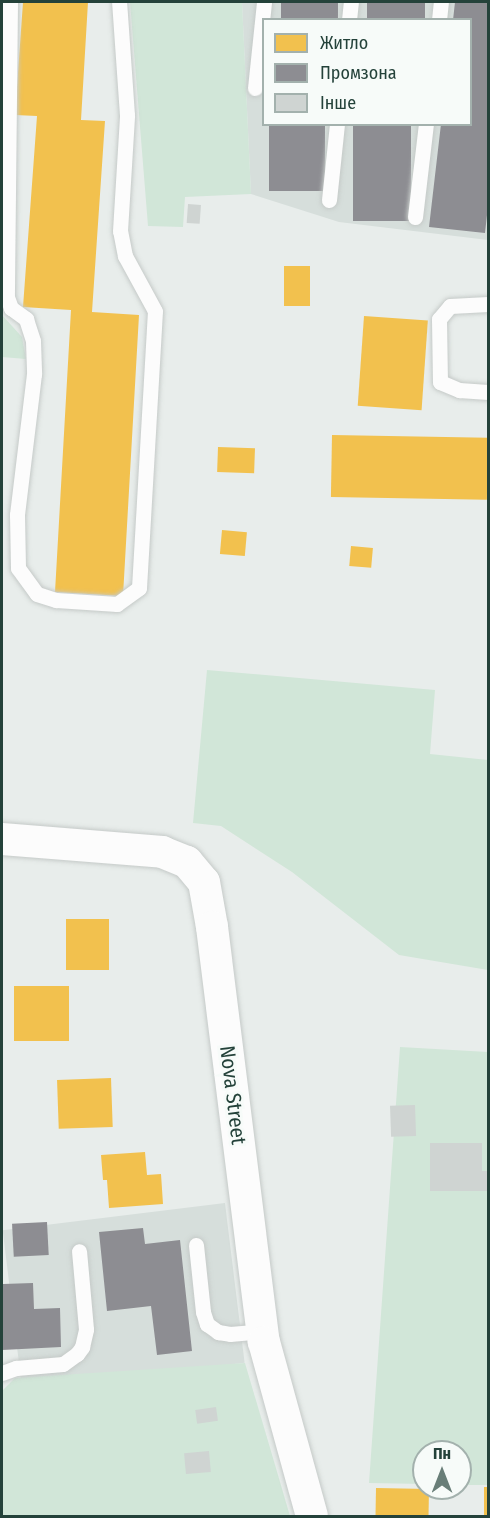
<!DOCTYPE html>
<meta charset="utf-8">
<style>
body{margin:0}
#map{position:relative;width:490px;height:1518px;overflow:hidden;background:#e8edeb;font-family:"Fira Sans Condensed",sans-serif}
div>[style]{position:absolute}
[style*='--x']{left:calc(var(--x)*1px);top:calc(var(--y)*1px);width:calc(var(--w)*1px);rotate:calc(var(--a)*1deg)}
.built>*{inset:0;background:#d6dedb;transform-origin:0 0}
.green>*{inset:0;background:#d1e6d8}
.homes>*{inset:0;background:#f2c14e;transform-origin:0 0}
.industry>*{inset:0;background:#8d8d92;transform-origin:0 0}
.building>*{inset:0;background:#cfd4d2;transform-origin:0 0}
.roads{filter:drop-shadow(0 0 2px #c5cac8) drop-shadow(0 0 2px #c5cac8)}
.lane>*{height:15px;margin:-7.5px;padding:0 7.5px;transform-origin:7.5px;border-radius:7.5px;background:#fcfcfc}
.street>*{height:32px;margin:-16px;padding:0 16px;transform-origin:16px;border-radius:16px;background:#fcfcfc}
span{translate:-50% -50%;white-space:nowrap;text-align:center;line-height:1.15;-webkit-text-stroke:6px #f7fbf9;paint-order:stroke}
.street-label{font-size:21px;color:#24423a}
.frame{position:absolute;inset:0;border:3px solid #24423a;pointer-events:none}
.legend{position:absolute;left:262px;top:18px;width:210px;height:108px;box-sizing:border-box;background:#f7fbf9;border:2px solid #a3b1ad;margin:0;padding:8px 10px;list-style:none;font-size:18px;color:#24423a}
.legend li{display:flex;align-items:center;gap:12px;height:30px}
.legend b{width:30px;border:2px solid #a3b1ad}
.north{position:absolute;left:412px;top:1440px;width:60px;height:60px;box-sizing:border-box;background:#f7fbf9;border:2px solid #a3b1ad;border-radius:50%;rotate:0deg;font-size:16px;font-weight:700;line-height:24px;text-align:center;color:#24423a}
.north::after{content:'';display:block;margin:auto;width:21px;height:27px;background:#697e78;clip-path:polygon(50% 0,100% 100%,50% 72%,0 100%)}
</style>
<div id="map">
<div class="built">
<i style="clip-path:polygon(evenodd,242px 2px,488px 2px,488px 240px,339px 222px,251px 194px,242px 2px,264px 20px,470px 20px,470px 124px,264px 124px,264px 20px)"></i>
<i style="left:225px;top:1203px;width:161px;height:224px;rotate:83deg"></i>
</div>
<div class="green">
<i style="clip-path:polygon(130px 2px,242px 2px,251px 194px,185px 197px,183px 227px,148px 226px)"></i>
<i style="clip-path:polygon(2px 315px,22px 337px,26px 359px,2px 357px)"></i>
<i style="clip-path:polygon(207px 670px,435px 690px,430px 754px,488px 760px,488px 970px,399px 955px,292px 872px,221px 826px,193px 823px)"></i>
<i style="clip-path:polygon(400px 1047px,488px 1052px,488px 1485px,460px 1485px,460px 1452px,424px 1452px,424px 1484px,369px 1483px)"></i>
<i style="clip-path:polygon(245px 1363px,290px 1516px,2px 1516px,2px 1391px,15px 1378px)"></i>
</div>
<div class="homes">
<i style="clip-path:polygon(23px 2px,88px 2px,81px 120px,105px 121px,92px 312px,139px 315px,123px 596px,55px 592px,71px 310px,23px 307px,37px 116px,15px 115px)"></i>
<i style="left:284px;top:266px;width:26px;height:40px"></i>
<i style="left:364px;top:316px;width:64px;height:90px;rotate:4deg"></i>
<i style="left:332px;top:435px;width:156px;height:62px;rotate:1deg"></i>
<i style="left:218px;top:447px;width:37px;height:25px;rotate:2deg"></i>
<i style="left:222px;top:530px;width:25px;height:24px;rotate:5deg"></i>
<i style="left:351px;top:546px;width:22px;height:20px;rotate:5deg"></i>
<i style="left:66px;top:919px;width:43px;height:51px"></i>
<i style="left:14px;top:986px;width:55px;height:55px"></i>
<i style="left:111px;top:1078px;width:49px;height:54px;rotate:88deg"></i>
<i style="clip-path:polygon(145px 1152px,147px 1175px,161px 1174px,163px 1204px,109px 1208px,107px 1180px,103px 1180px,101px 1155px)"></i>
<i style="left:484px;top:1487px;width:4px;height:29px"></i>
<i style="left:376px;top:1488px;width:53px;height:28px;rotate:1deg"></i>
</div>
<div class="industry">
<i style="left:281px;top:2px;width:57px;height:18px"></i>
<i style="left:367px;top:2px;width:58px;height:18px"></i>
<i style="clip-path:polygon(455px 2px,488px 3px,488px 206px,485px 233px,429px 227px,441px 124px,470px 124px,470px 20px,453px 20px)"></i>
<i style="left:269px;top:124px;width:56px;height:67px"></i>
<i style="left:353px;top:124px;width:58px;height:97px"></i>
<i style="left:47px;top:1222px;width:33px;height:35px;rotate:87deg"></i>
<i style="clip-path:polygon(143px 1228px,145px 1244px,180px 1240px,192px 1351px,157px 1355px,151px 1306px,107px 1311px,99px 1232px)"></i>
<i style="clip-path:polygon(33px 1283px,34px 1309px,60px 1308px,61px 1347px,2px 1350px,3px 1284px)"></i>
</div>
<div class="building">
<i style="left:188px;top:204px;width:13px;height:19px;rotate:4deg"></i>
<i style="left:415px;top:1105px;width:31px;height:25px;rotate:88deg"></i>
<i style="clip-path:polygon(430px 1143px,482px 1143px,482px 1171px,488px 1171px,488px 1191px,430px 1191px)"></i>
<i style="left:216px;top:1407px;width:14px;height:21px;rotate:82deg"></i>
<i style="left:209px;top:1451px;width:21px;height:25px;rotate:85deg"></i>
</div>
<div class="roads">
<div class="lane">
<i style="--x:10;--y:2;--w:295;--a:90.6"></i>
<i style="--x:7;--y:297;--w:12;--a:70"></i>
<i style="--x:11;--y:308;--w:19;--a:36"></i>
<i style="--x:26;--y:319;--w:23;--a:72"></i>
<i style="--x:33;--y:341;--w:33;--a:88"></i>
<i style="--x:34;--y:374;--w:142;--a:96.9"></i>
<i style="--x:17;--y:515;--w:53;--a:88.9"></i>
<i style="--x:18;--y:568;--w:32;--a:54"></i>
<i style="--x:37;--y:594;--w:20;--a:18"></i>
<i style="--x:56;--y:600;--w:61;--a:3.8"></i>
<i style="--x:117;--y:604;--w:27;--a:-36"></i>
<i style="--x:139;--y:588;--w:277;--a:-86.7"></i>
<i style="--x:155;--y:311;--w:63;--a:-118.6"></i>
<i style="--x:125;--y:256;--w:25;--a:-101"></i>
<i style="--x:120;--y:231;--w:116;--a:-86.5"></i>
<i style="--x:127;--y:115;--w:113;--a:-94"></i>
<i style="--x:349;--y:20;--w:18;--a:-84"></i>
<i style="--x:439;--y:20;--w:18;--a:-84"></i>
<i style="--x:255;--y:88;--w:86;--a:-84"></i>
<i style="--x:329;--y:200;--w:76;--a:-84"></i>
<i style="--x:415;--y:217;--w:94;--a:-83.3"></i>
<i style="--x:488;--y:304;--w:38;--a:177"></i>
<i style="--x:450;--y:306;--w:17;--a:130"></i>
<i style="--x:439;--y:319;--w:63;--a:89.1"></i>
<i style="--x:440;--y:382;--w:21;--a:23"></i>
<i style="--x:459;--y:390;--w:29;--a:4"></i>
<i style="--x:196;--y:1245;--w:67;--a:84"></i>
<i style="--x:203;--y:1312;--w:13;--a:72"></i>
<i style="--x:207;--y:1324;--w:14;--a:36"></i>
<i style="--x:218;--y:1332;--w:12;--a:9"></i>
<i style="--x:230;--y:1334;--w:33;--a:-5"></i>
<i style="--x:2;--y:1373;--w:15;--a:-20"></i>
<i style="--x:16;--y:1368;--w:47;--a:-4.9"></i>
<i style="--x:63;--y:1364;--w:17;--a:-36"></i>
<i style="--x:77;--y:1354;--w:9;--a:-54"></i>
<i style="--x:82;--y:1347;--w:18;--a:-77"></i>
<i style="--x:86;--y:1329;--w:78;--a:-95.1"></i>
</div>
<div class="street">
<i style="--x:2;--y:839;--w:161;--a:4.6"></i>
<i style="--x:162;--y:852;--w:27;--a:22"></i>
<i style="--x:187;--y:862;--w:26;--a:50"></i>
<i style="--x:204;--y:882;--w:46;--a:79.9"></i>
<i style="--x:212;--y:927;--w:418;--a:82.9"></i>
<i style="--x:264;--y:1342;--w:180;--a:74.6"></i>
</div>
</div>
<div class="street-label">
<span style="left:233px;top:1095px;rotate:83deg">Nova Street</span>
</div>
<div class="frame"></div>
<ul class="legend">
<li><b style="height:16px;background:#f2c14e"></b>Житло</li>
<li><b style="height:16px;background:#8d8d92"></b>Промзона</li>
<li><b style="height:16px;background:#cfd4d2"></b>Інше</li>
</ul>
<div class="north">Пн</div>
</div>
